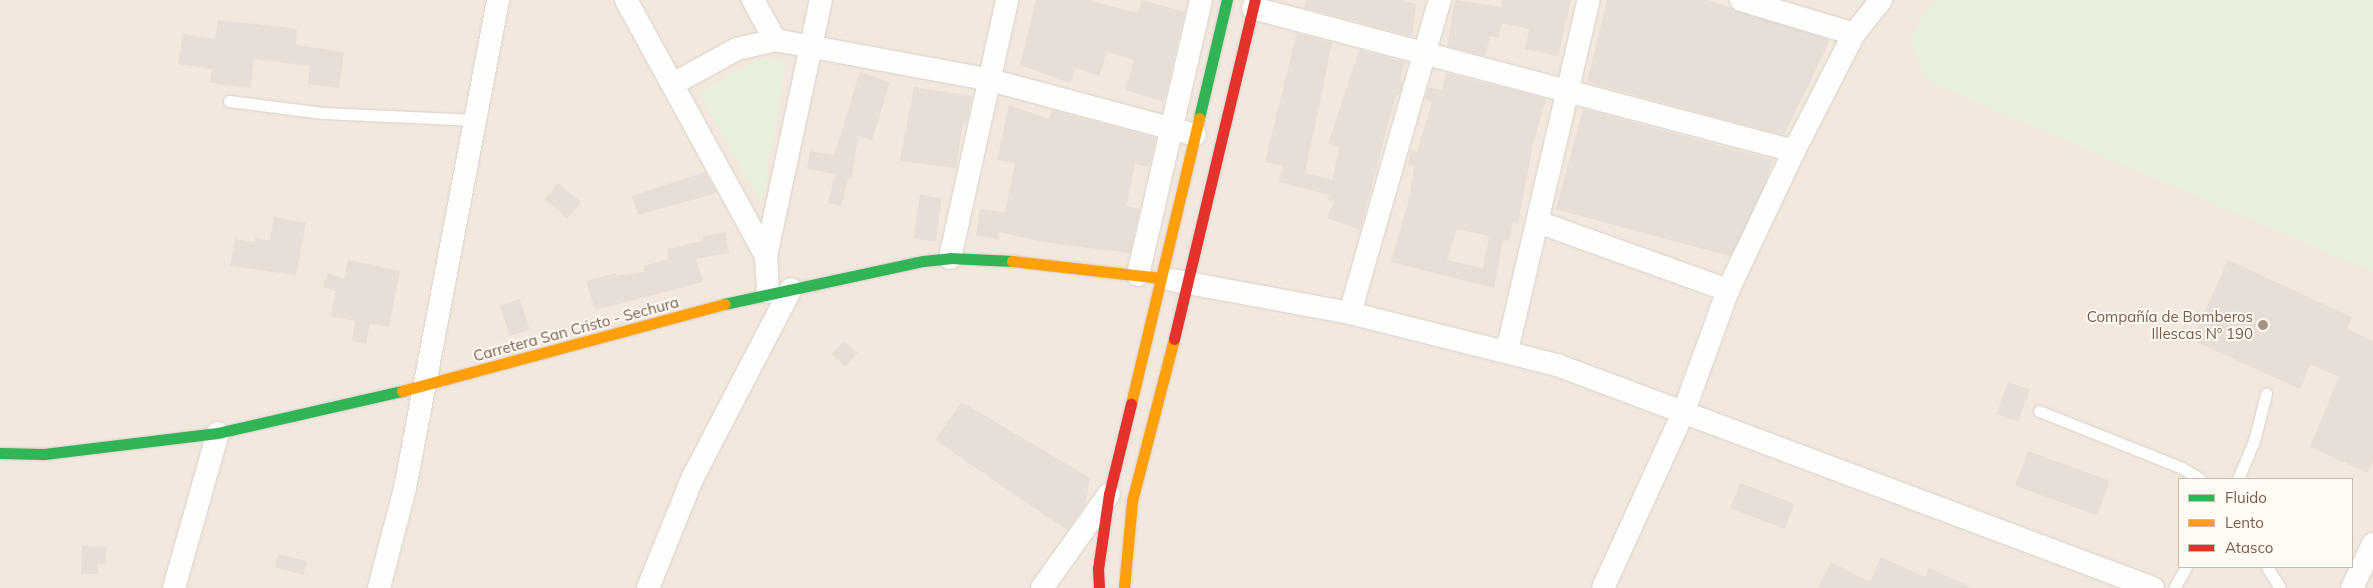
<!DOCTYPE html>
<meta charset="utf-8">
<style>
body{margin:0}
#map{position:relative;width:2373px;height:588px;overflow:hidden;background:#f9f5f0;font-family:Mulish,sans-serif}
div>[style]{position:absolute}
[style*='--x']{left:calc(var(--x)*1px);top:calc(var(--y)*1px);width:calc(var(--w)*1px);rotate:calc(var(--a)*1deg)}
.residential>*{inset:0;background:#f2e8de}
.green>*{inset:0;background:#e7f0db}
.building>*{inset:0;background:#e6ded7;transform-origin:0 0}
.roads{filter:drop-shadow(0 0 1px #d7d1cb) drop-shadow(0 0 1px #d7d1cb)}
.lane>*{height:11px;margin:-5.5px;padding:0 5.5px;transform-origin:5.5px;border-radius:5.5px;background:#fefefd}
.street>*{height:22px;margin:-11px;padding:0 11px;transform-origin:11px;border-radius:11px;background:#fefefd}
.fast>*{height:11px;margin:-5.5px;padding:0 5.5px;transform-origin:5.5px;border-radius:5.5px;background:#30b455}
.slow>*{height:11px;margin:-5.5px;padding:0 5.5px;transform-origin:5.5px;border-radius:5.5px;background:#ff9f0a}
.jam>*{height:11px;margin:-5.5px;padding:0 5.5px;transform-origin:5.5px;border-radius:5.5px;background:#e5322d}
.dots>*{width:14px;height:14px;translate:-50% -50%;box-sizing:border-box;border:2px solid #fffaf3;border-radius:50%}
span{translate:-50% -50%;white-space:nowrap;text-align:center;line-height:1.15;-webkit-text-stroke:4px #fffaf3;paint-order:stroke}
.poi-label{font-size:15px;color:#7a5c4d}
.right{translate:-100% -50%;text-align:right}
.street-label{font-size:15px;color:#7a5c4d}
.legend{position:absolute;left:2178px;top:478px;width:175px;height:90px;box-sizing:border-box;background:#fffaf3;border:1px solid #cabbb1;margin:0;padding:6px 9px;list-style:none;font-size:15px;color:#7a5c4d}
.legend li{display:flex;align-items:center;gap:10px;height:25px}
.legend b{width:25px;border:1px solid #cabbb1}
</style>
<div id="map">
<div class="residential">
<i style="clip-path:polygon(evenodd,0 0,2373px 0,2373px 588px,0 588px,0 0,2179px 479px,2352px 479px,2352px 567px,2179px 567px,2179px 479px)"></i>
</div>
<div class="green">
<i style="clip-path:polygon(1936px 0,2373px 0,2373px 272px,1934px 84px,1922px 74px,1912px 39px,1920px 18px)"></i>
<i style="clip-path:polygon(760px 58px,786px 62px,762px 204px,699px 93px)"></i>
</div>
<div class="building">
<i style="clip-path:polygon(1036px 0,1088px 0,1137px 13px,1142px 0,1185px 12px,1164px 102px,1125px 90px,1134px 60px,1107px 52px,1099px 76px,1076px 68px,1070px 83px,1020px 65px)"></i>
<i style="clip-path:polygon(1306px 0,1400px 0,1416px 4px,1412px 36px,1304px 8px)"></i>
<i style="clip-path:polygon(1455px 0,1501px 7px,1502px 0,1571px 0,1558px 56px,1525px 49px,1529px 29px,1502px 23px,1499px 38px,1490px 36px,1485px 56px,1447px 46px)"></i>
<i style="clip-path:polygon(1607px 0,1707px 0,1830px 40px,1784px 135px,1587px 82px)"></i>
<i style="clip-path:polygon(218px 20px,297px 29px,296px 45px,344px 52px,339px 88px,308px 84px,310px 66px,254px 59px,250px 88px,210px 83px,212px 69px,178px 64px,183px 34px,215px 39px)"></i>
<i style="clip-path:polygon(1297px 33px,1332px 43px,1305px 173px,1332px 180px,1340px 147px,1328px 144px,1359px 50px,1405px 62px,1399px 81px,1403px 81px,1399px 95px,1396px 94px,1360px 230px,1327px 218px,1334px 202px,1328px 200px,1329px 195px,1279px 182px,1283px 166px,1265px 162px)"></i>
<i style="clip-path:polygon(860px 72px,890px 82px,872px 140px,858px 136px,852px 177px,849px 176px,841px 206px,828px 203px,835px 174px,807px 169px,810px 151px,834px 155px)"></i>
<i style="clip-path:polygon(evenodd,1446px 73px,1546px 99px,1533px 144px,1518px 223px,1513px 222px,1509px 241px,1503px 239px,1494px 288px,1391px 262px,1409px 199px,1414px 166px,1408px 165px,1411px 150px,1417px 152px,1432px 102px,1425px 100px,1429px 87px,1442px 90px,1446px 73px,1457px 229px,1489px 236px,1483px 268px,1447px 260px,1457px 229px)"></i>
<i style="clip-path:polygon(914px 87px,972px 96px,966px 124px,963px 123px,956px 168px,900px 161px)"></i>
<i style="clip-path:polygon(1009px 105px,1049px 119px,1052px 110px,1156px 138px,1149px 167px,1135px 164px,1126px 206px,1140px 209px,1130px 253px,1049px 243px,999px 232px,998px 239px,976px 236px,980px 209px,1005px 213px,1015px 163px,997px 160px)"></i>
<i style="left:1583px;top:109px;width:196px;height:104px;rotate:15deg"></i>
<i style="clip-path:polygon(705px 172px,717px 193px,638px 215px,632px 196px)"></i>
<i style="left:558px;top:183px;width:30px;height:21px;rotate:40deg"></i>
<i style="left:920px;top:195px;width:22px;height:44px;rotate:8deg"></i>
<i style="clip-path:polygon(274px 217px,306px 223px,296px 275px,230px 266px,235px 239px,255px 242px,255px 238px,270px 240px)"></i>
<i style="clip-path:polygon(725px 232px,729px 253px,696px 259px,703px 282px,595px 310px,586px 281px,616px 273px,616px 276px,645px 272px,643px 266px,669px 259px,667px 249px,703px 241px,702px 237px)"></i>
<i style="clip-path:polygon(348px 260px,400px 271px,389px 327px,370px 324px,366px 344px,352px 341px,355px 321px,331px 316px,336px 291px,323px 287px,328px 273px,344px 279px)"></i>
<i style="clip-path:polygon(2228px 260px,2352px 317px,2346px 329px,2373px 341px,2373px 461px,2368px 473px,2310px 447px,2339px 377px,2310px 364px,2300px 389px,2192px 340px)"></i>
<i style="left:520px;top:299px;width:32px;height:21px;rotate:72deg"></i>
<i style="left:844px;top:341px;width:18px;height:18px;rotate:41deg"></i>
<i style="left:2008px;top:382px;width:23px;height:34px;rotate:20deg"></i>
<i style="clip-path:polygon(962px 402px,1090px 478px,1085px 506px,1067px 530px,935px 440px)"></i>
<i style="left:2028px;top:451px;width:87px;height:37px;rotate:20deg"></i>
<i style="left:1740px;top:483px;width:58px;height:27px;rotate:21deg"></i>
<i style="clip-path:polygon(82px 546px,106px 547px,106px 564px,98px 564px,98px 574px,81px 574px)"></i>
<i style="left:278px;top:554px;width:30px;height:14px;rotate:14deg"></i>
<i style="clip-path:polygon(1881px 557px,1925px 577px,1929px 568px,1973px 588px,1818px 588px,1831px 562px,1870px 582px)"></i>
</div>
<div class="roads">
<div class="lane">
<i style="--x:229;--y:101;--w:95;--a:7.3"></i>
<i style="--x:323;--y:113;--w:153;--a:2.6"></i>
<i style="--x:2039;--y:411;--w:154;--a:21.7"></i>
<i style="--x:2182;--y:468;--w:21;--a:31"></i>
<i style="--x:2238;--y:479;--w:41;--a:-67.2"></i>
<i style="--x:2254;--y:441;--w:49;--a:-75.7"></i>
<i style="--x:2267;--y:567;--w:25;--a:58"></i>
<i style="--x:2174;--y:588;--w:24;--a:-60"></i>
</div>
<div class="street">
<i style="--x:626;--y:0;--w:292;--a:61.3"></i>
<i style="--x:753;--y:0;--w:46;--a:61.2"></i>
<i style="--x:1741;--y:0;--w:118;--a:16.7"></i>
<i style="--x:1253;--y:8;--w:560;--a:14.81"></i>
<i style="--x:673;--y:84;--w:73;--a:-28.7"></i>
<i style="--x:737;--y:49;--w:39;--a:-13"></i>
<i style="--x:775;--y:40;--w:219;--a:10.5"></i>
<i style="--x:990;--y:80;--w:212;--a:15"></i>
<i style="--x:1538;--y:222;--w:202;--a:19.7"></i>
<i style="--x:950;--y:258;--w:264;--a:-77.5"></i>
<i style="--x:1138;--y:275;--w:282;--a:-77.1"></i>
<i style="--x:1172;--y:280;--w:181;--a:10.5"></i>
<i style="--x:1350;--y:313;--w:213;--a:14.1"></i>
<i style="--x:1557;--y:365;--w:636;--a:20.51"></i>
<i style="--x:768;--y:292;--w:36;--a:-93"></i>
<i style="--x:766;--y:256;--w:262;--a:-77.9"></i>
<i style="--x:1350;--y:313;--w:326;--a:-74"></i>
<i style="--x:1507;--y:351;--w:360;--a:-76.9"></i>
<i style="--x:174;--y:588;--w:161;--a:-74.2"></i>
<i style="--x:379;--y:588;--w:103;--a:-75.4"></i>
<i style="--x:405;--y:488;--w:497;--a:-79.2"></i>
<i style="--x:648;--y:588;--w:118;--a:-68"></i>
<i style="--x:692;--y:479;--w:214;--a:-62.5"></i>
<i style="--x:1042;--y:588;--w:115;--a:-54.5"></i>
<i style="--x:1603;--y:588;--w:195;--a:-65.4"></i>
<i style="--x:1684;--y:411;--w:129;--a:-70"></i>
<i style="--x:1728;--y:290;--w:154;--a:-64.6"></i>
<i style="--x:1794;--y:151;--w:131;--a:-62.9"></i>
<i style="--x:1854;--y:34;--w:43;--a:-51.5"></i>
<i style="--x:2352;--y:588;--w:49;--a:-64.5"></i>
</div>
<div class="fast">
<i style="--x:1199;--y:118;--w:121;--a:-76.7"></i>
<i style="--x:724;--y:304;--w:204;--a:-12.2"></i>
<i style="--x:923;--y:261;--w:27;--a:-6"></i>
<i style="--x:950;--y:258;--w:62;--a:2.8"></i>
<i style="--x:0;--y:453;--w:44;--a:1.3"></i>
<i style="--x:44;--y:454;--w:175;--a:-6.9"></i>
<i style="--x:218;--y:433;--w:189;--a:-12.9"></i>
</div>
<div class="slow">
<i style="--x:1012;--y:261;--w:150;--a:6.5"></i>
<i style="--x:402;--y:391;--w:334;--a:-15.1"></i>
<i style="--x:1131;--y:404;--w:294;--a:-76.6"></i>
<i style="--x:1124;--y:588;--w:87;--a:-84.7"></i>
<i style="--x:1132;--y:501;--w:167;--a:-75.5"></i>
</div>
<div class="jam">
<i style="--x:1174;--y:339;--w:349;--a:-76.6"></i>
<i style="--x:1099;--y:588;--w:19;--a:-93"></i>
<i style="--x:1098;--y:569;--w:76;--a:-81.7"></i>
<i style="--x:1109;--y:494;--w:93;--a:-76.3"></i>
</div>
</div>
<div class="dots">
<i style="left:2263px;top:325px;background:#a69286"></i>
</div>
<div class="poi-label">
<span class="right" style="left:2253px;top:325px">Compañía de Bomberos<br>Illescas Nº 190</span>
</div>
<div class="street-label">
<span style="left:576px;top:329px;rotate:-15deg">Carretera San Cristo - Sechura</span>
</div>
<ul class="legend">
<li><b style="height:6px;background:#30b455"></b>Fluido</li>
<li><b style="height:6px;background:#ff9f0a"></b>Lento</li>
<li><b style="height:6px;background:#e5322d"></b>Atasco</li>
</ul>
</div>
